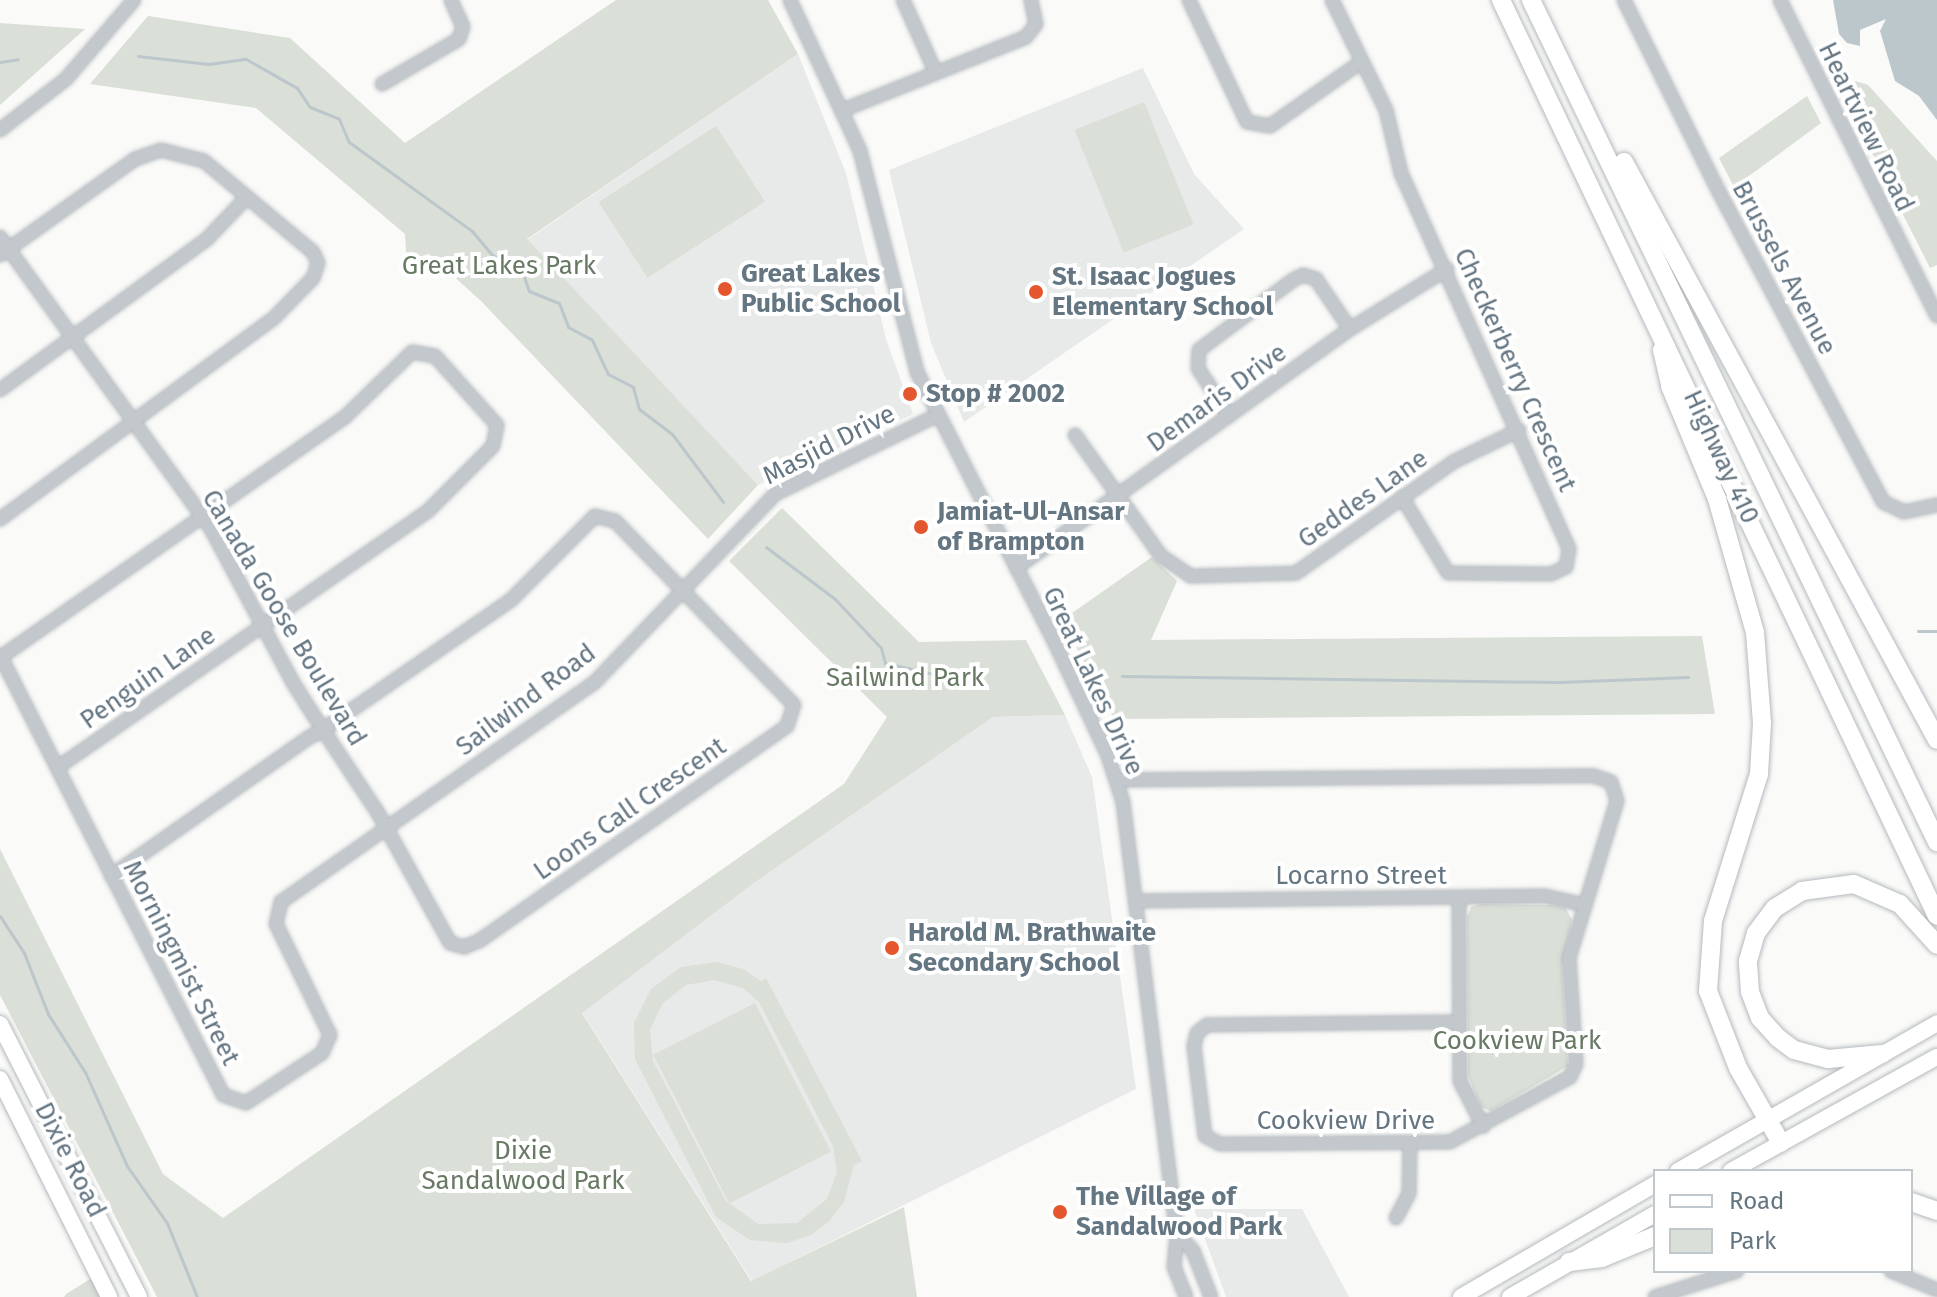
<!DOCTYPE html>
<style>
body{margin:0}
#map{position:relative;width:1937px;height:1297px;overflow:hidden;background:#fafaf8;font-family:"Fira Sans",sans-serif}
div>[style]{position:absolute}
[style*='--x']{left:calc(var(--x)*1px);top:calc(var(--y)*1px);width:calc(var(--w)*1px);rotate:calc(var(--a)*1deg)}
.built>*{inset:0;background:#e8e9e9}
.green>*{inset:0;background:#dadfd7;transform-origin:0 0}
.water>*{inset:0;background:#bbc7cb}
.stream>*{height:3px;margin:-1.5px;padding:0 1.5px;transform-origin:1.5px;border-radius:1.5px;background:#bbc7cb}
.roads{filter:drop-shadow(0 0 2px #b5babe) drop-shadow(0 0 2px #b5babe)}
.minor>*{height:12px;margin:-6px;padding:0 6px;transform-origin:6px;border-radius:6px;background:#c3c8cc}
.major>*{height:16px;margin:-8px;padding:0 8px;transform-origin:8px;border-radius:8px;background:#fff}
.highway>*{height:18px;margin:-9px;padding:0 9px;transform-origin:9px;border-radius:9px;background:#fff}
.dots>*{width:22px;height:22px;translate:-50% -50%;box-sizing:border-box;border:4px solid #fff;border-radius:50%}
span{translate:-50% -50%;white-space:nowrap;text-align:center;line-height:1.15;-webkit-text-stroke:8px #fff;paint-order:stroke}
.street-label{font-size:26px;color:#657683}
.park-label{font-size:26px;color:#687a64}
.poi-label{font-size:26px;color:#657683;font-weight:700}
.left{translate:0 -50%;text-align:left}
.legend{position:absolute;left:1653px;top:1169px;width:260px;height:104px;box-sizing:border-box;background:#fff;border:2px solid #c1c8cd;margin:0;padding:10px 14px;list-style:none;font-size:24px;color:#657683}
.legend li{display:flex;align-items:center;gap:16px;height:40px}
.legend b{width:40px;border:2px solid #c1c8cd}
</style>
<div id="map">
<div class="built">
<i style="clip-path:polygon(798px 54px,846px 173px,886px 339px,913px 414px,758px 485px,527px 240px)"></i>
<i style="clip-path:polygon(1143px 68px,1194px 174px,1244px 229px,964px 422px,931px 343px,889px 170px)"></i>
<i style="clip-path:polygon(1065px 715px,1092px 777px,1136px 1089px,752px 1281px,582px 1012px,754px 883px,993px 717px)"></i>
<i style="clip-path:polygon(1194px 1209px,1302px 1209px,1349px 1297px,1226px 1297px)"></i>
</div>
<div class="green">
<i style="clip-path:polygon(616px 0,768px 0,798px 54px,527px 239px,758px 485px,708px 539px,481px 301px,429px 254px,415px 258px,406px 252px,405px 234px,256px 108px,90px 84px,148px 16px,290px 38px,405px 143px)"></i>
<i style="clip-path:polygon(0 23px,85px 29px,0 105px)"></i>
<i style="clip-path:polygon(1832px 74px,1868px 85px,1937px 161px,1937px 265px,1930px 268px)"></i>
<i style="clip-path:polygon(1807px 96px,1821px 123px,1734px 187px,1719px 158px)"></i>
<i style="left:1144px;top:102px;width:132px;height:75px;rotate:68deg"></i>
<i style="left:716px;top:126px;width:90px;height:140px;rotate:57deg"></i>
<i style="clip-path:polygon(782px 508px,919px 642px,1026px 640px,1065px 715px,993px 717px,754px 883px,582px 1013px,751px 1281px,904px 1207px,917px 1297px,157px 1297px,0 995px,0 849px,163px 1174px,223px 1218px,844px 784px,887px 717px,729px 561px)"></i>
<i style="clip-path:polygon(1152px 557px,1177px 581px,1151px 640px,1702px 636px,1715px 714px,1114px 719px,1062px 620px)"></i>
<i style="clip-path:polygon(1481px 904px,1551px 905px,1566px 908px,1572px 920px,1562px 965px,1568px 1066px,1491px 1111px,1481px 1107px,1468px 1076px,1467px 917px,1471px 907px)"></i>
<i style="clip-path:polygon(evenodd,717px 962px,743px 969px,761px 981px,766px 978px,862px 1161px,854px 1165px,844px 1202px,829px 1221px,811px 1235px,787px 1243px,750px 1240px,716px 1217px,635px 1059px,634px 1023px,651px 989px,681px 967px,717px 962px,714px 980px,743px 988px,759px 1002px,833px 1146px,837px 1172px,827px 1199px,797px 1223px,758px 1224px,726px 1201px,653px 1061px,650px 1030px,662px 1004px,686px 985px,714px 980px)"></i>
<i style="left:755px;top:1003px;width:167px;height:114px;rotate:63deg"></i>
<i style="clip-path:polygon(92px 1278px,101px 1297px,64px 1297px,66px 1294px)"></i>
</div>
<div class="water">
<i style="clip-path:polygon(1833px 0,1937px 0,1937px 120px,1919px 96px,1895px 81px,1880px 31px,1886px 19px,1860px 30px,1860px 46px,1847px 43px,1839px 34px)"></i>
</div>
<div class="stream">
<i style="--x:138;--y:56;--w:71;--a:6.4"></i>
<i style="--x:209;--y:64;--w:37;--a:-8"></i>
<i style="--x:246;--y:59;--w:59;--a:29.6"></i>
<i style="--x:297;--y:88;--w:23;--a:56"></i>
<i style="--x:310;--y:107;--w:31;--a:22"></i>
<i style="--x:339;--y:119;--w:25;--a:67"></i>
<i style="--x:349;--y:142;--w:152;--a:35.9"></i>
<i style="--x:472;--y:231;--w:31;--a:50"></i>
<i style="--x:492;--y:255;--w:32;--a:24"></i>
<i style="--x:521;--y:268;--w:24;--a:71"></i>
<i style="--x:529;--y:291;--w:32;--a:22"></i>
<i style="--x:559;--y:303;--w:26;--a:69"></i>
<i style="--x:568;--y:327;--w:27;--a:28"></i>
<i style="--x:592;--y:340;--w:38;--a:65"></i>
<i style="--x:608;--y:374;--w:28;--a:27"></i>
<i style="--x:633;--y:387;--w:23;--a:75"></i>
<i style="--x:639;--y:409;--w:41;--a:37.1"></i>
<i style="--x:672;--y:434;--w:85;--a:53.1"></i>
<i style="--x:0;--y:62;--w:18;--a:-9"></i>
<i style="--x:766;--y:547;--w:86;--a:37"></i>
<i style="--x:835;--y:599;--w:67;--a:46.8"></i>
<i style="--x:881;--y:648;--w:16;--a:75"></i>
<i style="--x:885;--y:663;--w:50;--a:12.7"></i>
<i style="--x:934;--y:674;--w:38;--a:-2"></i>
<i style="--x:1918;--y:631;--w:19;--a:0"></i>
<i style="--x:1122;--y:676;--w:438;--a:0.8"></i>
<i style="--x:1560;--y:682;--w:128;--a:-2.2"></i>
<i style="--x:0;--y:916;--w:44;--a:57"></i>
<i style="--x:24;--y:953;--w:66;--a:68.5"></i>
<i style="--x:48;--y:1014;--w:69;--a:57.5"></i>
<i style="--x:85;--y:1072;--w:103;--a:65.9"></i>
<i style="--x:127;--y:1166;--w:70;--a:54.9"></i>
<i style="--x:167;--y:1223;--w:80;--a:67.9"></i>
</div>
<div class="roads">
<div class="minor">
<i style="--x:790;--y:0;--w:166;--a:65.1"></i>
<i style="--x:860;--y:151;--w:228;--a:75.5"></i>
<i style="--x:917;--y:372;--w:302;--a:63"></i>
<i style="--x:1054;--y:641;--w:127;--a:64.8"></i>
<i style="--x:1108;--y:756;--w:48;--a:71.9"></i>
<i style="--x:1123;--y:802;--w:434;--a:82.9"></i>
<i style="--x:1177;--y:1233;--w:34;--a:95"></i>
<i style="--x:1174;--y:1267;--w:32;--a:68"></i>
<i style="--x:903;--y:0;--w:78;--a:65.7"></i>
<i style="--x:1189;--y:0;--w:135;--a:64.6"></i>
<i style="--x:1247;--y:122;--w:23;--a:10"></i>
<i style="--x:1270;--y:126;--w:111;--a:-35.1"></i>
<i style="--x:1332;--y:0;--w:123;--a:63.9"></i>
<i style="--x:1386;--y:110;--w:65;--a:76.6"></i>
<i style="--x:1401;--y:173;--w:412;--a:65.9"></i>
<i style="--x:1569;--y:549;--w:18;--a:99"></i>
<i style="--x:1566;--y:567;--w:17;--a:155"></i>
<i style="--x:1551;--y:574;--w:103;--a:-179.4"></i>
<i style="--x:1448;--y:573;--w:89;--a:-121.2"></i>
<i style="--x:1624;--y:0;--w:212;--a:63.7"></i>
<i style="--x:1718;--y:190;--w:353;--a:62.1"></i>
<i style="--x:1883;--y:502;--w:23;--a:25"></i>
<i style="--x:1904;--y:512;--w:34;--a:-12"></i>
<i style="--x:1780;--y:0;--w:353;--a:63.6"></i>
<i style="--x:382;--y:84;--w:89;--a:-30.3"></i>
<i style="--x:459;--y:39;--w:13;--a:-72"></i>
<i style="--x:463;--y:27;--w:30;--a:-114"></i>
<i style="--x:843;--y:110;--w:197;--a:-21.7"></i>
<i style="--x:1026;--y:37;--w:16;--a:-52"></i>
<i style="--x:1036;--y:24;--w:25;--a:-102"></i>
<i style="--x:0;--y:130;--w:83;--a:-37.7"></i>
<i style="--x:66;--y:79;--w:104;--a:-49.3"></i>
<i style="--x:0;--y:237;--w:360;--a:54.1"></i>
<i style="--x:211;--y:529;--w:172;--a:61.9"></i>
<i style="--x:292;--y:681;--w:41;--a:57.8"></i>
<i style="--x:314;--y:716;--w:16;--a:55"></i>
<i style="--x:323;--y:729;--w:15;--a:58"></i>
<i style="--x:331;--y:742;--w:85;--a:56.5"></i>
<i style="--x:378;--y:813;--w:149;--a:61"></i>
<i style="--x:450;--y:943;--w:15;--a:16"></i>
<i style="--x:464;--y:947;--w:16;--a:-22"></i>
<i style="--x:479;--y:941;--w:376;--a:-34.9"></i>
<i style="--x:787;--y:726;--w:22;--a:-72"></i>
<i style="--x:794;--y:705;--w:257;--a:-134.2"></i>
<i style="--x:615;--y:521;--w:21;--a:-166"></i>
<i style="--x:595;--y:516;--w:119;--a:135"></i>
<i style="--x:511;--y:600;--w:211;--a:145.4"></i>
<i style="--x:337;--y:720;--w:6;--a:141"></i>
<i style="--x:332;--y:724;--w:10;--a:151"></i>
<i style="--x:323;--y:729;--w:11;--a:146"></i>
<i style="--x:314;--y:735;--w:3;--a:162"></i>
<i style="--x:311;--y:736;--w:244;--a:145"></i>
<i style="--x:0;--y:255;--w:166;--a:-35.4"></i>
<i style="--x:135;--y:159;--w:28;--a:-19"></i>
<i style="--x:161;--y:150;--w:44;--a:14.3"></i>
<i style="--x:204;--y:161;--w:142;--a:39.9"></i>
<i style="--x:313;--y:252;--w:12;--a:66"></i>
<i style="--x:318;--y:263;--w:16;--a:108"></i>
<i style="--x:313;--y:278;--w:56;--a:134.3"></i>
<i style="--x:274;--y:318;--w:340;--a:143.7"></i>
<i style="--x:0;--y:390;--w:256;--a:-36.1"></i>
<i style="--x:207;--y:239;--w:58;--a:-46.4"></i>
<i style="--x:1229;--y:416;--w:57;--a:-122.9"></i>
<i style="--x:1198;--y:368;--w:18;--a:-87"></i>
<i style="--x:1199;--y:350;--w:117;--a:-36.7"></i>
<i style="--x:1293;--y:280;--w:11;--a:-27"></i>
<i style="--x:1303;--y:275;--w:14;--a:17"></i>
<i style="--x:1316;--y:279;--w:60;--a:55.8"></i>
<i style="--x:1075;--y:435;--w:148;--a:54.6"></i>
<i style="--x:1161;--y:556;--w:36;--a:34"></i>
<i style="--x:1191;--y:576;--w:105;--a:-1.6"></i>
<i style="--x:1296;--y:573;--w:194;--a:-35.2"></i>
<i style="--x:1455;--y:461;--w:71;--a:-25.8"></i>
<i style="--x:1016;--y:568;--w:411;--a:-35.6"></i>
<i style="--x:1350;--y:329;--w:114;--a:-31.7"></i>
<i style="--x:0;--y:655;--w:493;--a:63.1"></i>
<i style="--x:223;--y:1095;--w:24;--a:19"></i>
<i style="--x:246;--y:1103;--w:91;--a:-33.3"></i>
<i style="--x:322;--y:1053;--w:20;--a:-66"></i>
<i style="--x:330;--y:1035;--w:123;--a:-115.9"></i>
<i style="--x:276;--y:924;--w:23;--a:-77"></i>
<i style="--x:281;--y:902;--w:382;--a:-35"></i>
<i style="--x:594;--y:683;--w:262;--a:-46.2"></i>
<i style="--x:775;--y:494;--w:181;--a:-25.9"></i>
<i style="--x:1;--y:657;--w:421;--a:-34.9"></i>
<i style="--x:346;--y:416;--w:92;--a:-44.1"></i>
<i style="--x:412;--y:352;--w:23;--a:10"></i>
<i style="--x:435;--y:356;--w:93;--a:48.1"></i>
<i style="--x:497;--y:425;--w:21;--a:101"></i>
<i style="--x:493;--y:446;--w:92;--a:135"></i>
<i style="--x:428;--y:511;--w:450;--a:145.3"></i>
<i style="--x:1117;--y:780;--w:477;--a:-0.5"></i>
<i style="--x:1594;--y:776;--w:18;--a:19"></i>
<i style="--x:1611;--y:782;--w:20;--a:72"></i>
<i style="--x:1617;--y:801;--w:164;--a:107"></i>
<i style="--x:1569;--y:958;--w:106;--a:86.2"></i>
<i style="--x:1576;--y:1064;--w:14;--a:115"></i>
<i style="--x:1570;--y:1077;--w:136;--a:151.6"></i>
<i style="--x:1450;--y:1142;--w:230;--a:179.5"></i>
<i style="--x:1220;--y:1144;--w:17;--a:-152"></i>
<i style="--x:1205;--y:1136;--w:91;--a:-97"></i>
<i style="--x:1194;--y:1046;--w:13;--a:-77"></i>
<i style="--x:1197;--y:1033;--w:13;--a:-39"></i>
<i style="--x:1207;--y:1025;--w:252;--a:-0.7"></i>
<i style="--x:1459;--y:897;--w:184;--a:89.7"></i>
<i style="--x:1460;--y:1081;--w:51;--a:62.9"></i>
<i style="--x:1137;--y:901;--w:408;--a:-0.7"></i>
<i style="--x:1545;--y:896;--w:41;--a:12.7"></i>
<i style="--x:1396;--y:1218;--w:27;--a:-62"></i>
<i style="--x:1409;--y:1194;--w:51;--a:-88.9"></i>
<i style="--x:1177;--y:1233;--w:24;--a:48"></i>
<i style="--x:1193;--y:1251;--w:49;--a:68.6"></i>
<i style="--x:1891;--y:1271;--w:50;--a:22.4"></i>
<i style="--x:1655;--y:1297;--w:86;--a:-17.6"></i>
</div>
<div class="major">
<i style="--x:0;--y:1024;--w:306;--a:63"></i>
<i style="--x:0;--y:1079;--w:244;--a:63.4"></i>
<i style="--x:1678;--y:1171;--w:298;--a:-29.7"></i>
<i style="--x:1731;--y:1171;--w:235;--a:-29"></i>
<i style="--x:1461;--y:1297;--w:225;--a:-30.2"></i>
<i style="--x:1510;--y:1297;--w:167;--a:-29.8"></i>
</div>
<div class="highway">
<i style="--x:1501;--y:0;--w:1014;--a:64.55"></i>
<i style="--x:1531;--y:0;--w:935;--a:64.26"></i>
<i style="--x:1624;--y:162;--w:657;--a:61.56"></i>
<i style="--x:1662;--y:350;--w:37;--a:77"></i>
<i style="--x:1670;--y:386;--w:122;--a:67.4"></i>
<i style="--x:1717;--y:499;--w:138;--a:74.1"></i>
<i style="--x:1755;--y:632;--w:91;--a:85.6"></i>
<i style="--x:1762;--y:723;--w:51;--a:93.4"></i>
<i style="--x:1759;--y:774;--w:154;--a:107.4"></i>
<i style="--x:1713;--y:921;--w:70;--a:94.1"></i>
<i style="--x:1708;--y:991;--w:83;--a:68.7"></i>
<i style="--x:1738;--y:1068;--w:86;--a:60.2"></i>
<i style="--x:1882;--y:1054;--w:54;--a:174.7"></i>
<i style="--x:1828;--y:1059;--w:35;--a:-165"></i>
<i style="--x:1794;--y:1050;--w:20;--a:-143"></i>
<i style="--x:1778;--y:1038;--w:27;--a:-132"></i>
<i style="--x:1760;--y:1018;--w:28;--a:-111"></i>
<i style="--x:1750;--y:992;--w:31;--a:-94"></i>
<i style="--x:1748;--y:961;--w:29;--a:-74"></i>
<i style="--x:1756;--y:933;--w:31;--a:-53"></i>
<i style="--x:1775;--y:908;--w:32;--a:-32"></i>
<i style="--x:1802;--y:891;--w:52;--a:-7.7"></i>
<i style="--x:1854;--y:884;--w:50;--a:23.5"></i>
<i style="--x:1900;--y:904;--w:55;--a:47.9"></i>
<i style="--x:1911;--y:1202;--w:28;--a:19"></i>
<i style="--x:1569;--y:1262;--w:33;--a:-7"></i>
<i style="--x:1602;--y:1258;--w:57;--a:-22.5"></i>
</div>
</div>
<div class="dots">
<i style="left:725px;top:289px;background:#e4572e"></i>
<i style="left:1036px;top:292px;background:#e4572e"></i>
<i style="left:910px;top:394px;background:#e4572e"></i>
<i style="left:921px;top:527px;background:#e4572e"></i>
<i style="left:892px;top:948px;background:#e4572e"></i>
<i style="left:1060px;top:1212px;background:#e4572e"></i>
</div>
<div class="street-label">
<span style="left:1866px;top:127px;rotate:64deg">Heartview Road</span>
<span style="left:1784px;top:268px;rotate:62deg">Brussels Avenue</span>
<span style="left:1515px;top:370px;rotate:66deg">Checkerberry Crescent</span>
<span style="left:1217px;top:398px;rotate:-36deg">Demaris Drive</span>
<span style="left:829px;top:445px;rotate:-27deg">Masjid Drive</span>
<span style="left:1721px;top:457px;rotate:65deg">Highway 410</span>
<span style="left:1363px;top:499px;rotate:-35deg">Geddes Lane</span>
<span style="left:284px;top:618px;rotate:59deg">Canada Goose Boulevard</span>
<span style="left:148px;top:678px;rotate:-35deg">Penguin Lane</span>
<span style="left:1093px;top:681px;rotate:65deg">Great Lakes Drive</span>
<span style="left:526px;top:700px;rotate:-37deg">Sailwind Road</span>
<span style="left:630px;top:809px;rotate:-35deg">Loons Call Crescent</span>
<span style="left:1361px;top:876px">Locarno Street</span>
<span style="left:181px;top:963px;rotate:63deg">Morningmist Street</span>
<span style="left:1346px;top:1121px">Cookview Drive</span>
<span style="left:70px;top:1160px;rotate:63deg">Dixie Road</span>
</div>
<div class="park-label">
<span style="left:499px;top:266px">Great Lakes Park</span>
<span style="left:905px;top:678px">Sailwind Park</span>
<span style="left:1517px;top:1041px">Cookview Park</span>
<span style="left:523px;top:1166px">Dixie<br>Sandalwood Park</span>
</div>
<div class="poi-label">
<span class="left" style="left:741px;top:289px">Great Lakes<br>Public School</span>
<span class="left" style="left:1052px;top:292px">St. Isaac Jogues<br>Elementary School</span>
<span class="left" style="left:926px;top:394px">Stop # 2002</span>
<span class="left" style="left:937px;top:527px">Jamiat-Ul-Ansar<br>of Brampton</span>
<span class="left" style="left:908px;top:948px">Harold M. Brathwaite<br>Secondary School</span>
<span class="left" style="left:1076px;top:1212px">The Village of<br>Sandalwood Park</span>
</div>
<ul class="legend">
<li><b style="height:10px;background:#fff"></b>Road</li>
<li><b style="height:22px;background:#dadfd7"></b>Park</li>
</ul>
</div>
